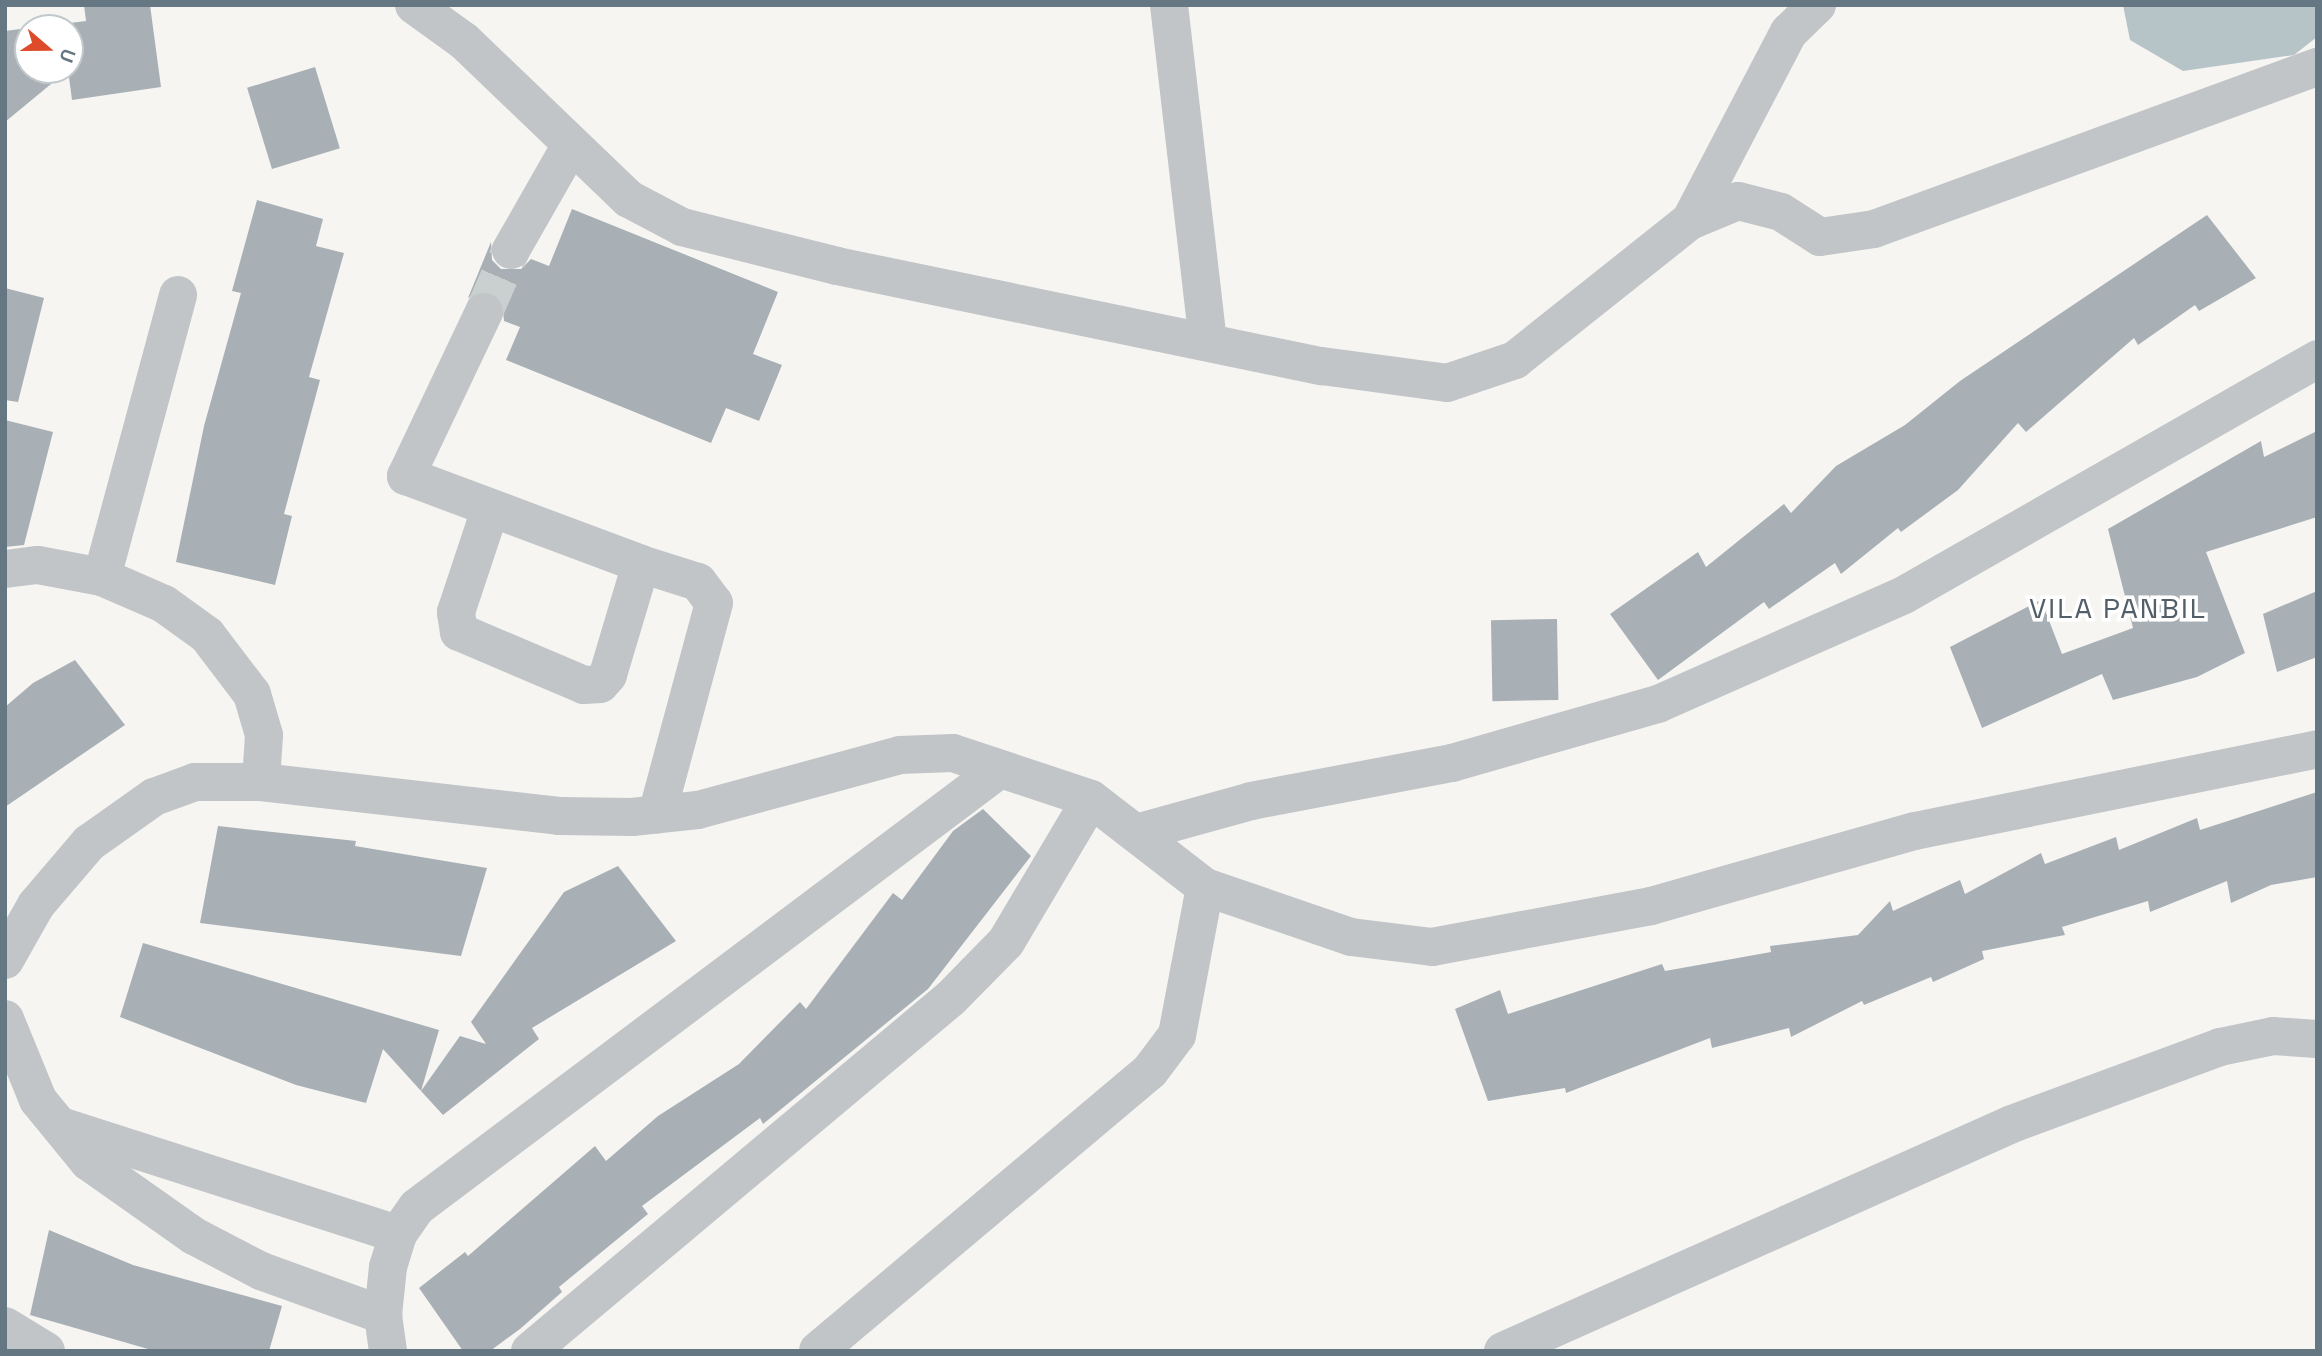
<!DOCTYPE html>
<style>
body{margin:0}
#map{position:relative;width:2322px;height:1356px;overflow:hidden;background:#f6f5f2;font-family:"Space Grotesk",sans-serif}
div>[style]{position:absolute}
[style*='--x']{left:calc(var(--x)*1px);top:calc(var(--y)*1px);width:calc(var(--w)*1px);rotate:calc(var(--a)*1deg)}
.water>*{inset:0;background:#b7c4c7}
.building>*{inset:0;background:#a8b0b5;transform-origin:0 0}
.minor-tunnel>*{height:38px;margin-top:-19px;transform-origin:0;background:repeating-linear-gradient(90deg,#cacfd0 0 38px,transparent 0 57px)}
.minor>*{height:38px;margin:-19px;padding:0 19px;transform-origin:19px;border-radius:19px;background:#c1c5c8}
span{translate:-50% -50%;white-space:nowrap;text-align:center;line-height:1.15;-webkit-text-stroke:7px #fff;paint-order:stroke}
.neighbourhood-label{font-size:28px;color:#535f68;letter-spacing:2px}
.frame{position:absolute;inset:0;border:7px solid #657782;pointer-events:none}
.north{position:absolute;left:14px;top:14px;width:70px;height:70px;box-sizing:border-box;background:#fff;border:2px solid #c1c9cd;border-radius:50%;rotate:110deg;font-size:19px;font-weight:700;line-height:28px;text-align:center;color:#657782}
.north::after{content:'';display:block;margin:auto;width:24px;height:32px;background:#de4b2a;clip-path:polygon(50% 0,100% 100%,50% 72%,0 100%)}
</style>
<div id="map">
<div class="water">
<i style="clip-path:polygon(2123px 5px,2317px 5px,2317px 37px,2294px 55px,2183px 71px,2130px 40px)"></i>
</div>
<div class="building">
<i style="clip-path:polygon(84px 5px,150px 5px,161px 87px,72px 100px,68px 70px,5px 122px,5px 31px,28px 28px,28px 70px,70px 70px,70px 28px,30px 28px,86px 21px)"></i>
<i style="left:315px;top:67px;width:85px;height:71px;rotate:73deg"></i>
<i style="clip-path:polygon(257px 200px,323px 219px,316px 246px,344px 253px,309px 377px,320px 380px,284px 514px,292px 516px,275px 585px,176px 562px,204px 426px,241px 293px,232px 291px)"></i>
<i style="clip-path:polygon(572px 209px,778px 292px,753px 354px,782px 365px,759px 421px,726px 408px,711px 443px,506px 360px,520px 327px,504px 321px,502px 300px,494px 293px,482px 290px,468px 298px,491px 242px,492px 260px,501px 269px,521px 269px,531px 259px,549px 266px)"></i>
<i style="clip-path:polygon(2207px 215px,2256px 278px,2199px 311px,2195px 305px,2138px 345px,2134px 338px,2026px 432px,2018px 423px,1958px 490px,1901px 532px,1898px 528px,1841px 574px,1835px 563px,1769px 609px,1764px 602px,1658px 680px,1610px 614px,1698px 552px,1706px 567px,1784px 504px,1791px 513px,1836px 466px,1905px 425px,1960px 381px)"></i>
<i style="clip-path:polygon(5px 288px,44px 298px,18px 402px,5px 400px)"></i>
<i style="clip-path:polygon(5px 420px,53px 432px,24px 545px,5px 547px)"></i>
<i style="clip-path:polygon(2317px 431px,2317px 517px,2206px 552px,2245px 653px,2197px 677px,2113px 700px,2102px 674px,1982px 728px,1950px 647px,2041px 600px,2062px 654px,2133px 628px,2108px 529px,2261px 441px,2264px 457px)"></i>
<i style="clip-path:polygon(2317px 591px,2317px 657px,2277px 672px,2263px 614px)"></i>
<i style="left:1557px;top:619px;width:81px;height:66px;rotate:89deg"></i>
<i style="clip-path:polygon(75px 660px,125px 725px,5px 807px,5px 707px,33px 683px)"></i>
<i style="clip-path:polygon(2317px 792px,2317px 877px,2271px 885px,2231px 903px,2227px 881px,2150px 912px,2148px 901px,2062px 927px,2065px 935px,1982px 951px,1984px 959px,1933px 982px,1931px 977px,1864px 1005px,1862px 1001px,1791px 1037px,1789px 1028px,1712px 1048px,1710px 1038px,1566px 1093px,1565px 1088px,1488px 1101px,1455px 1009px,1500px 990px,1508px 1014px,1662px 964px,1665px 971px,1771px 952px,1770px 946px,1858px 935px,1890px 901px,1893px 911px,1960px 880px,1965px 894px,2041px 853px,2045px 864px,2116px 837px,2119px 850px,2197px 818px,2200px 830px)"></i>
<i style="clip-path:polygon(983px 809px,1031px 856px,928px 989px,763px 1124px,760px 1118px,642px 1206px,648px 1214px,559px 1287px,562px 1292px,520px 1329px,490px 1351px,463px 1351px,419px 1288px,465px 1252px,468px 1256px,595px 1146px,606px 1161px,658px 1116px,739px 1064px,800px 1002px,806px 1009px,893px 893px,902px 900px,953px 831px)"></i>
<i style="clip-path:polygon(218px 826px,356px 841px,355px 846px,487px 868px,461px 956px,200px 923px)"></i>
<i style="clip-path:polygon(618px 866px,676px 941px,532px 1028px,539px 1039px,443px 1115px,421px 1091px,460px 1036px,486px 1044px,471px 1022px,564px 892px)"></i>
<i style="clip-path:polygon(143px 943px,439px 1030px,421px 1091px,383px 1049px,366px 1103px,296px 1085px,120px 1017px)"></i>
<i style="clip-path:polygon(49px 1230px,133px 1265px,282px 1306px,269px 1351px,155px 1351px,30px 1315px)"></i>
</div>
<div class="minor-tunnel">
<i style="--x:484;--y:312;--w:68;--a:-66.5"></i>
</div>
<div class="minor">
<i style="--x:414;--y:5;--w:62;--a:35.8"></i>
<i style="--x:464;--y:41;--w:228;--a:43.8"></i>
<i style="--x:629;--y:199;--w:60;--a:27.8"></i>
<i style="--x:682;--y:227;--w:160;--a:14.1"></i>
<i style="--x:837;--y:266;--w:495;--a:11.7"></i>
<i style="--x:1322;--y:366;--w:126;--a:7.7"></i>
<i style="--x:1447;--y:383;--w:72;--a:-18.7"></i>
<i style="--x:1515;--y:360;--w:223;--a:-38.5"></i>
<i style="--x:1690;--y:221;--w:52;--a:-22.6"></i>
<i style="--x:1738;--y:201;--w:44;--a:14.3"></i>
<i style="--x:1781;--y:212;--w:46;--a:32.7"></i>
<i style="--x:1820;--y:237;--w:55;--a:-8.4"></i>
<i style="--x:1874;--y:229;--w:472;--a:-20.1"></i>
<i style="--x:1169;--y:5;--w:338;--a:83.4"></i>
<i style="--x:1690;--y:221;--w:213;--a:-62.4"></i>
<i style="--x:1789;--y:32;--w:39;--a:-44"></i>
<i style="--x:511;--y:250;--w:121;--a:-60.3"></i>
<i style="--x:484;--y:312;--w:182;--a:115.4"></i>
<i style="--x:406;--y:476;--w:251;--a:20.5"></i>
<i style="--x:641;--y:564;--w:116;--a:106.6"></i>
<i style="--x:608;--y:675;--w:12;--a:132"></i>
<i style="--x:600;--y:684;--w:16;--a:176"></i>
<i style="--x:584;--y:685;--w:136;--a:-157"></i>
<i style="--x:459;--y:632;--w:20;--a:-99"></i>
<i style="--x:456;--y:612;--w:108;--a:-71.6"></i>
<i style="--x:641;--y:564;--w:60;--a:17.5"></i>
<i style="--x:698;--y:582;--w:26;--a:53"></i>
<i style="--x:714;--y:603;--w:219;--a:105.1"></i>
<i style="--x:5;--y:569;--w:33;--a:-7"></i>
<i style="--x:38;--y:565;--w:65;--a:10.6"></i>
<i style="--x:102;--y:577;--w:68;--a:23.5"></i>
<i style="--x:164;--y:604;--w:53;--a:35.8"></i>
<i style="--x:207;--y:635;--w:74;--a:52.7"></i>
<i style="--x:252;--y:694;--w:43;--a:73.7"></i>
<i style="--x:264;--y:735;--w:47;--a:93.7"></i>
<i style="--x:261;--y:782;--w:300;--a:6.5"></i>
<i style="--x:559;--y:816;--w:73;--a:0.8"></i>
<i style="--x:632;--y:817;--w:66;--a:-6.1"></i>
<i style="--x:698;--y:810;--w:209;--a:-15.2"></i>
<i style="--x:900;--y:755;--w:53;--a:-2.2"></i>
<i style="--x:953;--y:753;--w:145;--a:18.4"></i>
<i style="--x:1091;--y:799;--w:144;--a:37.7"></i>
<i style="--x:1205;--y:887;--w:151;--a:100.7"></i>
<i style="--x:1177;--y:1035;--w:45;--a:126.9"></i>
<i style="--x:1150;--y:1071;--w:434;--a:139.9"></i>
<i style="--x:102;--y:577;--w:292;--a:-74.9"></i>
<i style="--x:1136;--y:833;--w:119;--a:-15.5"></i>
<i style="--x:1251;--y:801;--w:205;--a:-10.7"></i>
<i style="--x:1452;--y:763;--w:214;--a:-16"></i>
<i style="--x:1658;--y:704;--w:269;--a:-23.9"></i>
<i style="--x:1904;--y:595;--w:476;--a:-29.7"></i>
<i style="--x:1205;--y:887;--w:154;--a:18.9"></i>
<i style="--x:1351;--y:937;--w:82;--a:7"></i>
<i style="--x:1432;--y:947;--w:223;--a:-10.6"></i>
<i style="--x:1651;--y:906;--w:274;--a:-15.9"></i>
<i style="--x:1915;--y:831;--w:410;--a:-11.5"></i>
<i style="--x:5;--y:960;--w:63;--a:-60.6"></i>
<i style="--x:36;--y:905;--w:82;--a:-49.5"></i>
<i style="--x:89;--y:843;--w:80;--a:-35.3"></i>
<i style="--x:154;--y:797;--w:44;--a:-20.1"></i>
<i style="--x:195;--y:782;--w:66;--a:0"></i>
<i style="--x:5;--y:1019;--w:87;--a:67.8"></i>
<i style="--x:38;--y:1100;--w:80;--a:50.6"></i>
<i style="--x:89;--y:1162;--w:128;--a:35.2"></i>
<i style="--x:194;--y:1236;--w:76;--a:27.6"></i>
<i style="--x:261;--y:1271;--w:130;--a:19.8"></i>
<i style="--x:64;--y:1127;--w:351;--a:17.8"></i>
<i style="--x:5;--y:1326;--w:48;--a:31.4"></i>
<i style="--x:388;--y:1351;--w:36;--a:-98"></i>
<i style="--x:383;--y:1315;--w:48;--a:-84.1"></i>
<i style="--x:388;--y:1267;--w:34;--a:-73"></i>
<i style="--x:398;--y:1234;--w:33;--a:-55"></i>
<i style="--x:417;--y:1207;--w:729;--a:-36.92"></i>
<i style="--x:530;--y:1351;--w:549;--a:-39.98"></i>
<i style="--x:951;--y:998;--w:78;--a:-45.5"></i>
<i style="--x:1006;--y:942;--w:166;--a:-59.3"></i>
<i style="--x:1503;--y:1351;--w:557;--a:-24.04"></i>
<i style="--x:2012;--y:1124;--w:222;--a:-20.3"></i>
<i style="--x:2220;--y:1047;--w:54;--a:-11.7"></i>
<i style="--x:2273;--y:1036;--w:44;--a:3.9"></i>
</div>
<div class="neighbourhood-label">
<span style="left:2118px;top:608px">VILA PANBIL</span>
</div>
<div class="frame"></div>
<div class="north">U</div>
</div>
